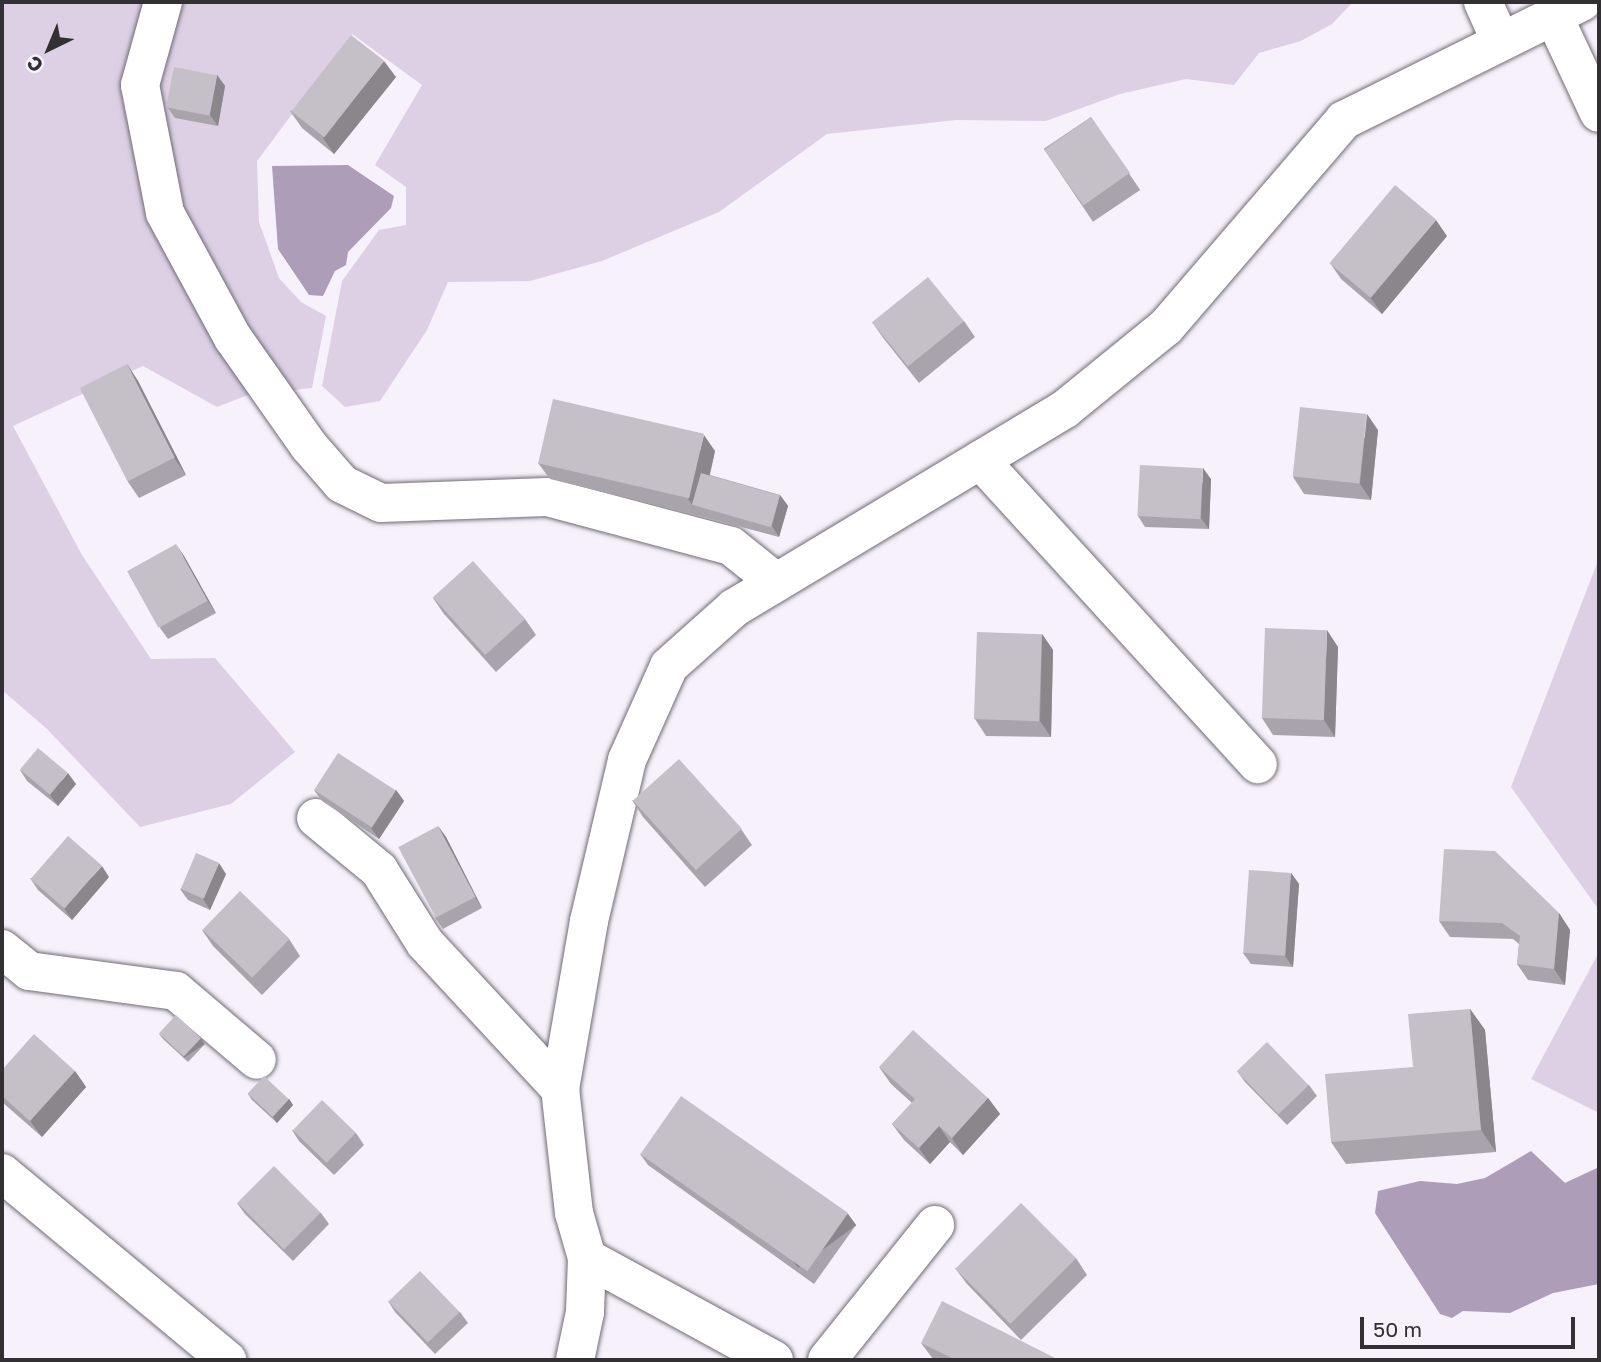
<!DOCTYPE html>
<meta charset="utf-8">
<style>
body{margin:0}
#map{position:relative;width:1601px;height:1362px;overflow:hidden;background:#f7f1fb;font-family:"Golos Text",sans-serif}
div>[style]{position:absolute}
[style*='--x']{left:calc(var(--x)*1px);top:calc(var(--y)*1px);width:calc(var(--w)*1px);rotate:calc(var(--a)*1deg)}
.green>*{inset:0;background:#ddd0e5}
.water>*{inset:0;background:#ae9db9}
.roads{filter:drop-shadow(0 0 2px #706b74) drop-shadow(0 0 2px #706b74)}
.minor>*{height:38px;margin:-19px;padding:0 19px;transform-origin:19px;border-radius:19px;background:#fff}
.wall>*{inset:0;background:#a9a4ac;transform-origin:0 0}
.shaded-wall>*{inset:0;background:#8a868c;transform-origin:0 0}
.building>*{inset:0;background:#c5bfc8;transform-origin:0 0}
span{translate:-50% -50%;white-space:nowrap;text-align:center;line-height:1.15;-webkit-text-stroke:7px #f7f1fb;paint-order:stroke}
.frame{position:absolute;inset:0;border:4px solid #323033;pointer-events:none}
.north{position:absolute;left:14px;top:14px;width:70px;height:70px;-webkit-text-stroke:5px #f7f1fb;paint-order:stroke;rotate:223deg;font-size:19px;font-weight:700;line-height:28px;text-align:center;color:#323033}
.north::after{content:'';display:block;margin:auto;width:24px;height:32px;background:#323033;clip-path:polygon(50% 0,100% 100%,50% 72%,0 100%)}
.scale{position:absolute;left:1360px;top:1317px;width:215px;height:32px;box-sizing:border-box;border:4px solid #323033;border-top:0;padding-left:9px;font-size:21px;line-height:24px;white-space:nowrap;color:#323033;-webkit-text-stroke:5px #f7f1fb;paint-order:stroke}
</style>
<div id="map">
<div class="green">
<i style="clip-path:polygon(2px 2px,1353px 2px,1332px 24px,1301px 41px,1259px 53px,1234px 85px,1186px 79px,1120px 94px,1046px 121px,956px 120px,827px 134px,719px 212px,602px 261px,530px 281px,448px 282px,427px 330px,380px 401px,345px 407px,322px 386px,342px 281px,379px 230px,406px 225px,406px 187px,375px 165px,422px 85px,352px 34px,257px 161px,259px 222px,279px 278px,301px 302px,326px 316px,312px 388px,248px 395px,217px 407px,143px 366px,13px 426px,82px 555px,151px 659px,215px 658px,295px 752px,231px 804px,140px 827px,47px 729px,2px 690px)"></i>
<i style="clip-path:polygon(1599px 558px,1599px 910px,1511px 787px)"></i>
<i style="clip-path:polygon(1599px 952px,1599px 1113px,1531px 1079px)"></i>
</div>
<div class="water">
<i style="clip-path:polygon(348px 165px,394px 196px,391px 208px,348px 252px,346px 265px,335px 271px,323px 296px,309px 295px,278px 249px,272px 166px)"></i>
<i style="clip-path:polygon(1531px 1151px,1565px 1183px,1599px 1167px,1599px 1284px,1553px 1293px,1510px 1313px,1463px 1311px,1452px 1318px,1440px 1314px,1375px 1213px,1378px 1191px,1420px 1181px,1457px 1184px,1485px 1178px)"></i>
</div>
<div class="roads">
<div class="minor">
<i style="--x:163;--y:2;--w:86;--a:105.5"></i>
<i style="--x:140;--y:85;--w:130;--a:78.9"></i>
<i style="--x:165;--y:213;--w:142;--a:61.5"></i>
<i style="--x:233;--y:338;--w:132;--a:54.9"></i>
<i style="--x:309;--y:446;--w:50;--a:49"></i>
<i style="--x:342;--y:484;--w:43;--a:26"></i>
<i style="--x:381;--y:503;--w:166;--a:-2.1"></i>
<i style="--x:547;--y:497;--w:190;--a:14.9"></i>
<i style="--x:731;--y:546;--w:58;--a:38.7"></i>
<i style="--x:1483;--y:2;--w:42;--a:65.9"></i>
<i style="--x:1553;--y:15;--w:108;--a:64.9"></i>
<i style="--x:980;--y:460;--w:412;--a:47.6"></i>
<i style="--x:316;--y:818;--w:82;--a:39.5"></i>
<i style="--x:379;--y:870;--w:86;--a:57.8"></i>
<i style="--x:425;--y:943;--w:199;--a:47.2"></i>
<i style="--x:2;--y:949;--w:35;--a:39"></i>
<i style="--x:29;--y:971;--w:148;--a:7.7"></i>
<i style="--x:176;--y:991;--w:106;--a:40.4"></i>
<i style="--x:2;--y:1173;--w:293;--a:39.7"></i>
<i style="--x:587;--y:1258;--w:213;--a:28.6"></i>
<i style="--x:575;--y:1360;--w:49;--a:-78.2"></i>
<i style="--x:585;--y:1312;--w:54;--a:-87.9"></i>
<i style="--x:587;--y:1258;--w:47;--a:-106.1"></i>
<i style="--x:574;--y:1213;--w:125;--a:-96.4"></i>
<i style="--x:560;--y:1089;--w:170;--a:-80.2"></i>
<i style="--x:589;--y:921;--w:165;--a:-76.7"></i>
<i style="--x:627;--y:760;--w:103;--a:-65.9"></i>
<i style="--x:669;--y:666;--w:87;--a:-41.7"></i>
<i style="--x:734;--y:608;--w:386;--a:-31"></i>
<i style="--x:1065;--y:409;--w:130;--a:-39.1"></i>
<i style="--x:1166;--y:327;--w:273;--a:-49.3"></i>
<i style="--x:1344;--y:120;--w:266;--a:-26.4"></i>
<i style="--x:827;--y:1360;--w:173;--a:-51.3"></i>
</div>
</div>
<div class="wall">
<i style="clip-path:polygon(217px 75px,225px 86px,218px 126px,175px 118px,167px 107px)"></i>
<i style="clip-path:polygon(396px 77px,334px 154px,302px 128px,290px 111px)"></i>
<i style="left:1091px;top:117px;width:88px;height:57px;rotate:56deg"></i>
<i style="clip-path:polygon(1447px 236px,1382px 314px,1341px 279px,1330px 263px)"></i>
<i style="clip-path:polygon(964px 321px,975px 337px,919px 383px,884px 339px,872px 322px)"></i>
<i style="clip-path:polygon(127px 364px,138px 381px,186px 475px,139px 498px,128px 482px)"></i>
<i style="clip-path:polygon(1378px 430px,1371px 500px,1304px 494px,1293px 477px)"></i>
<i style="clip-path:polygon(715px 451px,710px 475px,780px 495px,788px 506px,779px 537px,700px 516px,550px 479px,538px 463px)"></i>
<i style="clip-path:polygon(1211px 479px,1209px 529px,1145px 527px,1138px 516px)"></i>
<i style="clip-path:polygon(184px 556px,216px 613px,168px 639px,160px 628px)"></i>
<i style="clip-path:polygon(433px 598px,525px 619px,536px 635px,496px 672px,444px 614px)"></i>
<i style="clip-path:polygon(1042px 634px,1053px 650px,1051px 737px,986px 736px,975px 719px)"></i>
<i style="clip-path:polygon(1338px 647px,1335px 737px,1273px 735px,1262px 718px)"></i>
<i style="clip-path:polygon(20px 770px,76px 784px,58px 806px,27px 781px)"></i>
<i style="clip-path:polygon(314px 790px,396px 790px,404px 801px,379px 839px,322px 801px)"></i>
<i style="clip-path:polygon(632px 800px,741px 829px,752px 845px,705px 887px,643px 817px)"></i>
<i style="clip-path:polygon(438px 826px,446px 837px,482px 908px,443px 929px,435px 918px)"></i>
<i style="clip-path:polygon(1291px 873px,1299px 884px,1293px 967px,1251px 964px,1243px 953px)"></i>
<i style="clip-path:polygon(226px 874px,210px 910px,188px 900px,180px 889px)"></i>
<i style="clip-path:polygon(109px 877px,72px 920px,38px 890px,30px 878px)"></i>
<i style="clip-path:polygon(1559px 913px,1570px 930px,1565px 985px,1528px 980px,1517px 964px,1519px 944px,1513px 939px,1450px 937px,1439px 921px)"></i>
<i style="clip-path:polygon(202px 930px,289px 939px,300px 956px,262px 995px,213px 946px)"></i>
<i style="clip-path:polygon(1470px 1009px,1485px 1030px,1496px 1152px,1346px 1164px,1331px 1142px,1413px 1067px)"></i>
<i style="clip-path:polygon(159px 1034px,205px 1044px,188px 1062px,163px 1039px)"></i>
<i style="clip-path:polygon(879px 1067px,988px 1098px,1000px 1114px,963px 1155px,950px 1142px,930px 1164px,904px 1140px,892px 1124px,912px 1103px,891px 1084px)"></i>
<i style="clip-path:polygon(2px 1070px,75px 1071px,86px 1087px,42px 1137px,2px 1102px)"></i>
<i style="clip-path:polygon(1237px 1071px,1309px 1085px,1317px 1096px,1287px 1125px,1245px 1082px)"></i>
<i style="clip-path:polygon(248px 1094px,289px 1099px,293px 1105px,277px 1123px,252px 1100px)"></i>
<i style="clip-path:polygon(292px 1130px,356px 1133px,364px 1145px,334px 1175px,299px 1141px)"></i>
<i style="clip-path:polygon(640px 1154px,848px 1214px,856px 1225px,814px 1284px,648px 1165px)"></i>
<i style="clip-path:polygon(237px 1203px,321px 1213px,329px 1224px,293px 1261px,245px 1214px)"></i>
<i style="clip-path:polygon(1076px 1258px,1087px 1275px,1021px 1340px,967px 1284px,955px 1268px)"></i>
<i style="clip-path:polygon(388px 1301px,460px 1312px,468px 1323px,435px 1354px,395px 1312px)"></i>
<i style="clip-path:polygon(921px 1343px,1059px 1360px,935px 1360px,933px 1359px)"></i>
</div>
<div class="shaded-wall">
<i style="clip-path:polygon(384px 61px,396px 77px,334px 154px,323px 138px)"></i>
<i style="clip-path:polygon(217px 75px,225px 86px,218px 126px,210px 115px)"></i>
<i style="clip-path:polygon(1436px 220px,1447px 236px,1382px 314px,1370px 297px)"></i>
<i style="clip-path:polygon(127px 364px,138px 381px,186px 475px,174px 458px)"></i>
<i style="clip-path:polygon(1367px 414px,1378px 430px,1371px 500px,1360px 484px)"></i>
<i style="clip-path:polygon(704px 435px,715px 451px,702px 507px,692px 505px,700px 516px,688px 499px)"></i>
<i style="clip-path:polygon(1203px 468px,1211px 479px,1209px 529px,1201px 518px)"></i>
<i style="clip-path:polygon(780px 495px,788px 506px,779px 537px,772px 526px)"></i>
<i style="clip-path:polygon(176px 544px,184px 556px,216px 613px,208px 601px)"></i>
<i style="clip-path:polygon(1327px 630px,1338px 647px,1335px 737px,1324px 720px)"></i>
<i style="clip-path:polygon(1042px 634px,1053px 650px,1051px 737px,1040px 721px)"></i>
<i style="clip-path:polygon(68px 773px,76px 784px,58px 806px,50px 795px)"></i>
<i style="clip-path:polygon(396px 790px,404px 801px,379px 839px,371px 828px)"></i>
<i style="clip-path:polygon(438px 826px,446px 837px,482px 908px,475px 897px)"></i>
<i style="clip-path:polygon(219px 863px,226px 874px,210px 910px,203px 899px)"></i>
<i style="clip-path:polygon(102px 866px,109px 877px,72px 920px,64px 908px)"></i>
<i style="clip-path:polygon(1291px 873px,1299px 884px,1293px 967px,1285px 956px)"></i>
<i style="clip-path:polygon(1559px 913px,1570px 930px,1565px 985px,1554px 969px)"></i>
<i style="clip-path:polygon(1470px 1009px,1485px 1030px,1496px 1152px,1481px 1130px)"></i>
<i style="left:201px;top:1038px;width:7px;height:25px;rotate:56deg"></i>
<i style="clip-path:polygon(75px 1071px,86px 1087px,42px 1137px,30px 1121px)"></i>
<i style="clip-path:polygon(988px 1098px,1000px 1114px,963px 1155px,952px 1138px)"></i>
<i style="clip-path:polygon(289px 1099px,293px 1105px,277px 1123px,273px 1117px)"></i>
<i style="clip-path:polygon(939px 1126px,950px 1142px,930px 1164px,919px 1148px)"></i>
<i style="left:848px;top:1214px;width:14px;height:72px;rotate:54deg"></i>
</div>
<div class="building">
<i style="left:351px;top:35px;width:42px;height:97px;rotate:38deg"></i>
<i style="left:174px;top:67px;width:44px;height:41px;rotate:11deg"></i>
<i style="left:1091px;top:117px;width:68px;height:57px;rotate:55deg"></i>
<i style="left:1395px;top:185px;width:54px;height:102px;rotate:40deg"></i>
<i style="left:928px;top:277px;width:57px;height:72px;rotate:51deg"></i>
<i style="left:127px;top:364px;width:105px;height:53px;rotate:63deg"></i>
<i style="left:553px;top:399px;width:155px;height:66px;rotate:13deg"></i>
<i style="left:1300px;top:407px;width:67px;height:70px;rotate:6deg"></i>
<i style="left:1140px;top:465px;width:63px;height:51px;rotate:3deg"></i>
<i style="left:701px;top:473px;width:82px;height:33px;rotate:16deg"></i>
<i style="left:176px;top:544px;width:65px;height:56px;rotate:61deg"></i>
<i style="left:473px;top:561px;width:78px;height:54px;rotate:48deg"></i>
<i style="left:1265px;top:628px;width:62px;height:90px;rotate:2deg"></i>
<i style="left:977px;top:632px;width:65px;height:87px;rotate:2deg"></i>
<i style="left:38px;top:748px;width:39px;height:28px;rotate:40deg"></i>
<i style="left:338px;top:753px;width:69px;height:44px;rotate:33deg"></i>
<i style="left:679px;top:759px;width:94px;height:62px;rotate:48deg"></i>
<i style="left:438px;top:826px;width:80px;height:45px;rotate:62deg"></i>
<i style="left:68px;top:836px;width:45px;height:57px;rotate:41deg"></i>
<i style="clip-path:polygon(1444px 849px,1495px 851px,1559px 913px,1554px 969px,1517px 964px,1520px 936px,1502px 923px,1439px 921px)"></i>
<i style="left:196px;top:853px;width:25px;height:39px;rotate:23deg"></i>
<i style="left:1249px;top:870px;width:42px;height:83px;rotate:4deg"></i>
<i style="left:240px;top:891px;width:69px;height:54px;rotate:44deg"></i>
<i style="clip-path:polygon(1470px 1009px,1481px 1130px,1331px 1142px,1325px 1074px,1413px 1067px,1408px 1014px)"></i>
<i style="left:176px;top:1015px;width:34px;height:25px;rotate:43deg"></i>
<i style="clip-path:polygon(913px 1030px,988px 1098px,952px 1138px,939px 1126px,919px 1148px,892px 1124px,915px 1099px,879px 1067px)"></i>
<i style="clip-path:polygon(34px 1034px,75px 1071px,30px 1121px,2px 1096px,2px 1070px)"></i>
<i style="left:1267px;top:1042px;width:60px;height:42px;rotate:46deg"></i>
<i style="left:264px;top:1076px;width:34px;height:24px;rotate:43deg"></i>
<i style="left:681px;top:1096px;width:204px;height:71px;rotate:35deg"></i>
<i style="left:322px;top:1100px;width:47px;height:42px;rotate:44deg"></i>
<i style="left:274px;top:1166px;width:66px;height:52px;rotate:45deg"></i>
<i style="left:1021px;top:1203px;width:78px;height:93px;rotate:45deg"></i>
<i style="left:420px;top:1271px;width:57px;height:44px;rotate:46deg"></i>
<i style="clip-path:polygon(942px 1301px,1059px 1360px,956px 1360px,921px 1343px)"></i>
</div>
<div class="frame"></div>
<div class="north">С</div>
<div class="scale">50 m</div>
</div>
